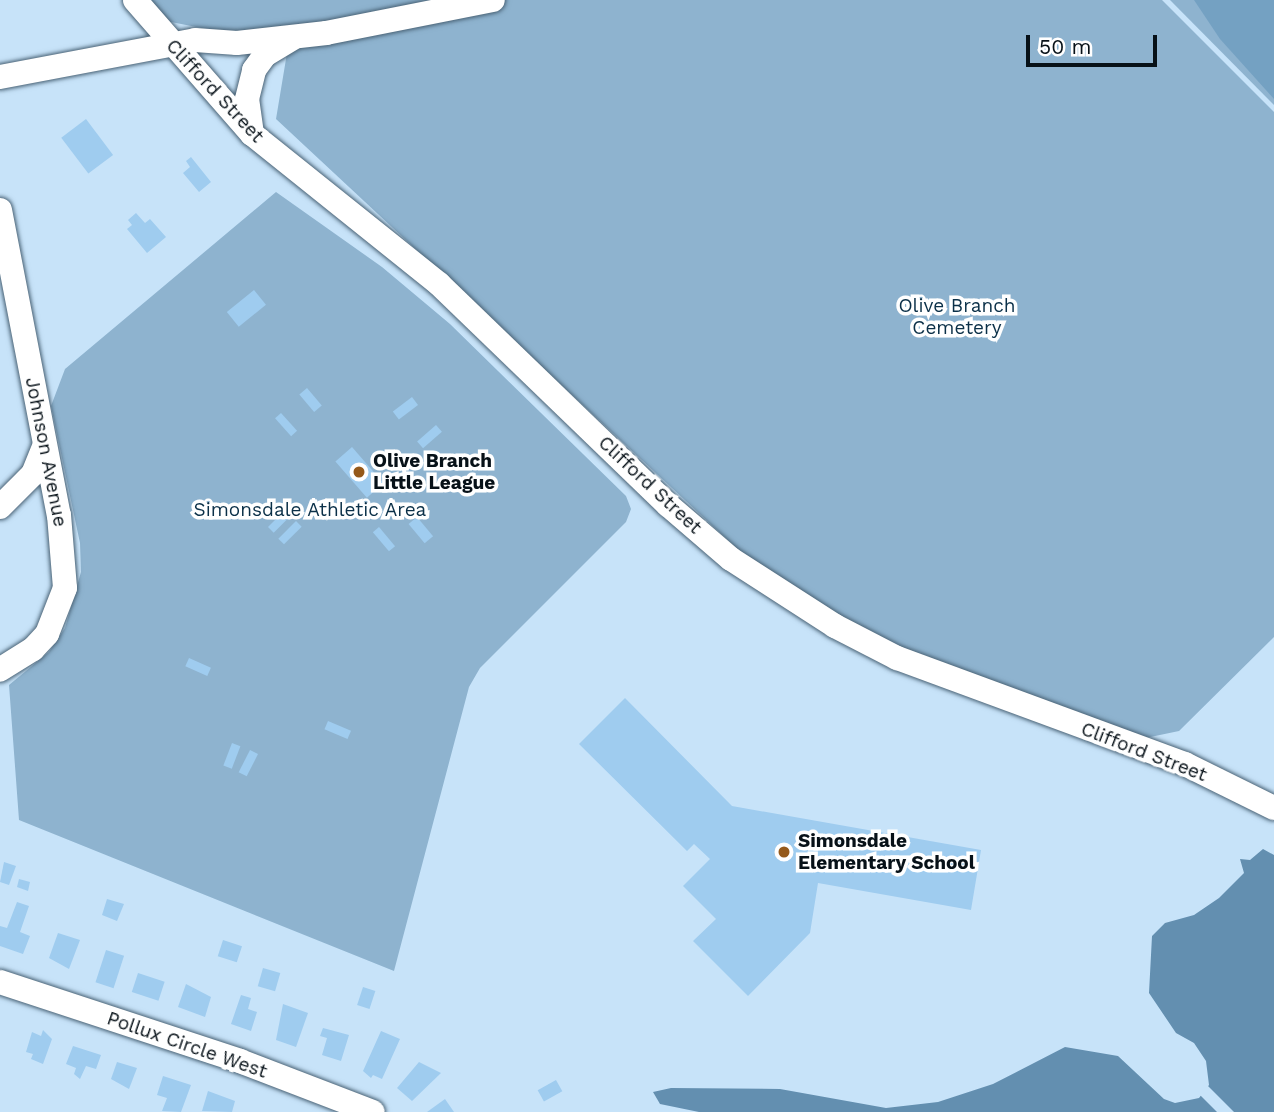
<!DOCTYPE html>
<style>
body{margin:0}
#map{position:relative;width:1274px;height:1112px;overflow:hidden;background:#c7e3f9;font-family:"Work Sans",sans-serif}
div>[style]{position:absolute}
[style*='--x']{left:calc(var(--x)*1px);top:calc(var(--y)*1px);width:calc(var(--w)*1px);rotate:calc(var(--a)*1deg)}
.green>*{inset:0;background:#8eb3cf}
.forest>*{inset:0;background:#74a1c2}
.water>*{inset:0;background:#638fb0}
.pier>*{inset:0;background:#c7e3f9}
.building>*{inset:0;background:#9fccef;transform-origin:0 0}
.roads{filter:drop-shadow(0 0 2px #496275) drop-shadow(0 0 2px #496275)}
.minor>*{height:24px;margin:-12px;padding:0 12px;transform-origin:12px;border-radius:12px;background:#fff}
.dots>*{width:19px;height:19px;translate:-50% -50%;box-sizing:border-box;border:4px solid #fff;border-radius:50%}
span{translate:-50% -50%;white-space:nowrap;text-align:center;line-height:1.15;-webkit-text-stroke:7px #fff;paint-order:stroke}
.street-label{font-size:19px;color:#071118}
.park-label{font-size:19px;color:#0b3048}
.poi-label{font-size:19px;color:#071118;font-weight:700}
.left{translate:0 -50%;text-align:left}
.scale{position:absolute;left:1026px;top:35px;width:131px;height:32px;box-sizing:border-box;border:4px solid #071118;border-top:0;padding-left:9px;font-size:21px;line-height:24px;white-space:nowrap;color:#071118;-webkit-text-stroke:5px #fff;paint-order:stroke}
</style>
<div id="map">
<div class="green">
<i style="clip-path:polygon(150px 0,1162px 0,1274px 112px,1274px 637px,1179px 731px,1131px 741px,893px 648px,760px 570px,276px 119px,290px 35px,257px 39px,166px 21px)"></i>
<i style="clip-path:polygon(1170px 0,1274px 0,1274px 105px)"></i>
<i style="clip-path:polygon(276px 192px,382px 267px,450px 324px,626px 496px,631px 509px,626px 522px,480px 668px,469px 687px,394px 971px,19px 820px,9px 685px,49px 652px,65px 628px,81px 572px,80px 543px,51px 406px,65px 369px)"></i>
</div>
<div class="forest">
<i style="clip-path:polygon(1194px 0,1274px 0,1274px 99px,1220px 39px)"></i>
</div>
<div class="water">
<i style="clip-path:polygon(1263px 849px,1274px 855px,1274px 1112px,699px 1112px,660px 1104px,653px 1092px,671px 1088px,780px 1089px,886px 1108px,938px 1102px,993px 1084px,1065px 1047px,1118px 1056px,1164px 1099px,1175px 1103px,1199px 1098px,1209px 1085px,1206px 1061px,1194px 1043px,1176px 1033px,1149px 993px,1152px 936px,1165px 923px,1194px 915px,1219px 898px,1244px 873px,1240px 859px,1250px 860px)"></i>
</div>
<div class="pier">
<i style="clip-path:polygon(1205px 1083px,1234px 1112px,1217px 1112px,1198px 1093px)"></i>
</div>
<div class="building">
<i style="left:86px;top:119px;width:45px;height:31px;rotate:53deg"></i>
<i style="clip-path:polygon(191px 157px,211px 182px,199px 192px,183px 173px,190px 167px,186px 161px)"></i>
<i style="clip-path:polygon(136px 213px,145px 223px,150px 219px,166px 237px,147px 253px,127px 229px,132px 225px,128px 220px)"></i>
<i style="left:254px;top:290px;width:19px;height:35px;rotate:51deg"></i>
<i style="left:307px;top:388px;width:23px;height:10px;rotate:50deg"></i>
<i style="left:412px;top:397px;width:10px;height:24px;rotate:53deg"></i>
<i style="left:281px;top:413px;width:24px;height:8px;rotate:48deg"></i>
<i style="left:436px;top:425px;width:9px;height:25px;rotate:49deg"></i>
<i style="left:352px;top:447px;width:48px;height:22px;rotate:49deg"></i>
<i style="left:285px;top:510px;width:8px;height:24px;rotate:45deg"></i>
<i style="left:417px;top:517px;width:25px;height:11px;rotate:50deg"></i>
<i style="left:296px;top:521px;width:8px;height:25px;rotate:45deg"></i>
<i style="left:379px;top:527px;width:25px;height:8px;rotate:50deg"></i>
<i style="left:189px;top:658px;width:24px;height:9px;rotate:24deg"></i>
<i style="clip-path:polygon(625px 698px,732px 806px,981px 850px,971px 910px,818px 883px,810px 933px,748px 996px,693px 941px,716px 919px,683px 886px,710px 859px,694px 844px,687px 851px,579px 744px)"></i>
<i style="left:328px;top:721px;width:25px;height:9px;rotate:23deg"></i>
<i style="left:232px;top:743px;width:9px;height:24px;rotate:21deg"></i>
<i style="left:250px;top:750px;width:9px;height:25px;rotate:27deg"></i>
<i style="clip-path:polygon(4px 862px,16px 866px,9px 885px,0 882px)"></i>
<i style="clip-path:polygon(19px 879px,30px 882px,28px 891px,17px 887px)"></i>
<i style="clip-path:polygon(107px 899px,124px 904px,117px 921px,102px 915px)"></i>
<i style="clip-path:polygon(17px 902px,29px 906px,20px 932px,30px 936px,23px 954px,0 946px,0 926px,7px 928px)"></i>
<i style="clip-path:polygon(58px 933px,80px 940px,69px 969px,49px 958px)"></i>
<i style="left:223px;top:940px;width:20px;height:17px;rotate:18deg"></i>
<i style="left:106px;top:950px;width:19px;height:34px;rotate:18deg"></i>
<i style="left:263px;top:968px;width:18px;height:19px;rotate:16deg"></i>
<i style="left:138px;top:973px;width:28px;height:20px;rotate:18deg"></i>
<i style="clip-path:polygon(186px 984px,211px 997px,205px 1017px,178px 1007px)"></i>
<i style="left:363px;top:987px;width:13px;height:19px;rotate:18deg"></i>
<i style="clip-path:polygon(241px 995px,251px 998px,248px 1009px,257px 1012px,251px 1031px,231px 1024px)"></i>
<i style="clip-path:polygon(283px 1004px,308px 1013px,296px 1047px,276px 1040px)"></i>
<i style="clip-path:polygon(323px 1028px,349px 1035px,341px 1061px,322px 1055px,327px 1038px,320px 1036px)"></i>
<i style="clip-path:polygon(43px 1030px,52px 1039px,43px 1064px,31px 1059px,33px 1054px,26px 1052px,32px 1032px,41px 1036px)"></i>
<i style="clip-path:polygon(381px 1031px,400px 1039px,382px 1079px,373px 1075px,371px 1078px,363px 1071px)"></i>
<i style="clip-path:polygon(73px 1046px,101px 1055px,96px 1069px,86px 1066px,80px 1079px,74px 1074px,76px 1068px,66px 1064px)"></i>
<i style="clip-path:polygon(117px 1062px,137px 1068px,129px 1089px,111px 1079px)"></i>
<i style="clip-path:polygon(419px 1062px,441px 1073px,412px 1101px,397px 1088px)"></i>
<i style="clip-path:polygon(163px 1076px,191px 1085px,181px 1112px,162px 1111px,167px 1098px,157px 1095px)"></i>
<i style="left:556px;top:1080px;width:13px;height:21px;rotate:61deg"></i>
<i style="clip-path:polygon(208px 1091px,235px 1101px,232px 1112px,202px 1111px)"></i>
<i style="clip-path:polygon(445px 1099px,454px 1112px,427px 1112px)"></i>
</div>
<div class="roads">
<div class="minor">
<i style="--x:135;--y:0;--w:178;--a:48.9"></i>
<i style="--x:252;--y:134;--w:240;--a:38.7"></i>
<i style="--x:439;--y:284;--w:318;--a:44"></i>
<i style="--x:668;--y:505;--w:83;--a:40.6"></i>
<i style="--x:731;--y:559;--w:124;--a:32.8"></i>
<i style="--x:835;--y:626;--w:70;--a:27.3"></i>
<i style="--x:897;--y:658;--w:307;--a:20.2"></i>
<i style="--x:1185;--y:764;--w:99;--a:26.3"></i>
<i style="--x:0;--y:77;--w:198;--a:-10.7"></i>
<i style="--x:195;--y:40;--w:42;--a:4.1"></i>
<i style="--x:237;--y:43;--w:90;--a:-6.4"></i>
<i style="--x:326;--y:33;--w:170;--a:-11.2"></i>
<i style="--x:252;--y:134;--w:35;--a:-98"></i>
<i style="--x:247;--y:99;--w:30;--a:-76"></i>
<i style="--x:254;--y:70;--w:19;--a:-54"></i>
<i style="--x:265;--y:55;--w:31;--a:-31"></i>
<i style="--x:0;--y:210;--w:311;--a:79.1"></i>
<i style="--x:59;--y:515;--w:73;--a:85.3"></i>
<i style="--x:65;--y:588;--w:49;--a:111.4"></i>
<i style="--x:47;--y:634;--w:21;--a:133"></i>
<i style="--x:33;--y:649;--w:39;--a:148"></i>
<i style="--x:0;--y:507;--w:47;--a:-45"></i>
<i style="--x:33;--y:474;--w:31;--a:-68"></i>
<i style="--x:0;--y:982;--w:253;--a:18.2"></i>
<i style="--x:240;--y:1061;--w:142;--a:21"></i>
</div>
</div>
<div class="dots">
<i style="left:359px;top:472px;background:#95591a"></i>
<i style="left:784px;top:852px;background:#95591a"></i>
</div>
<div class="street-label">
<span style="left:215px;top:91px;rotate:47deg">Clifford Street</span>
<span style="left:46px;top:452px;rotate:79deg">Johnson Avenue</span>
<span style="left:650px;top:485px;rotate:43deg">Clifford Street</span>
<span style="left:1144px;top:752px;rotate:21deg">Clifford Street</span>
<span style="left:187px;top:1045px;rotate:19deg">Pollux Circle West</span>
</div>
<div class="park-label">
<span style="left:957px;top:317px">Olive Branch<br>Cemetery</span>
<span style="left:310px;top:510px">Simonsdale Athletic Area</span>
</div>
<div class="poi-label">
<span class="left" style="left:373px;top:472px">Olive Branch<br>Little League</span>
<span class="left" style="left:798px;top:852px">Simonsdale<br>Elementary School</span>
</div>
<div class="scale">50 m</div>
</div>
